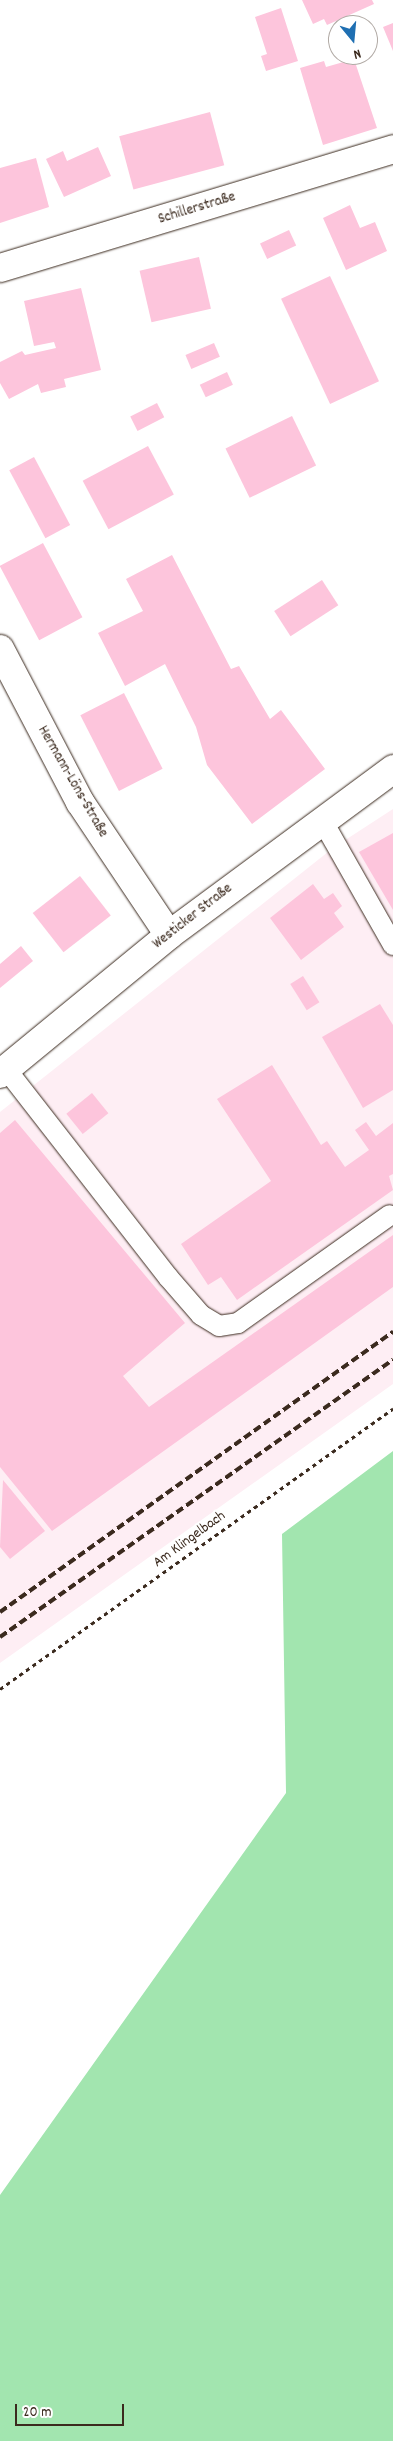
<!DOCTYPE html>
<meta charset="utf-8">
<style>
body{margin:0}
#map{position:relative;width:393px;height:2441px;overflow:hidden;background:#fff;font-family:Dekko,sans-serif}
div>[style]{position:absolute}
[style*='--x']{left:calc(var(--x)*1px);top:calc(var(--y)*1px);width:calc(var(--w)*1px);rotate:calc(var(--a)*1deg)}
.built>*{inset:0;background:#feeef4}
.green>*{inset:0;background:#a2e5af}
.building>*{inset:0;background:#fdc5dc;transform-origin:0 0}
.path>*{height:3px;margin-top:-1.5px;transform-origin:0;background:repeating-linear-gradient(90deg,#3b2a1e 0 4px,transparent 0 8px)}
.roads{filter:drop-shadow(0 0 1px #3b2a1e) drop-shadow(0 0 1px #3b2a1e)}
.lane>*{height:20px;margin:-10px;padding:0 10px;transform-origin:10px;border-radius:10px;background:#fff}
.street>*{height:28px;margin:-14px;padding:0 14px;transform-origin:14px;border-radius:14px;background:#fff}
.secondary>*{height:28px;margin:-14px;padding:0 14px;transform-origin:14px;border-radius:14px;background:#fff}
.rail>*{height:4px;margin-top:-2px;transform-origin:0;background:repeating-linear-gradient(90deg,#3b2a1e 0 8px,transparent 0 12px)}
span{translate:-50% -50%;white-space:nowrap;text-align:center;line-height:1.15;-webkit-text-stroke:4.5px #fff;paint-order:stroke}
.street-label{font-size:15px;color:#3b2a1e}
.north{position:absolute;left:328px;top:15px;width:50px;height:50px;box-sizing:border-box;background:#fff;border:1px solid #b1aaa5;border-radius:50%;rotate:163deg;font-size:14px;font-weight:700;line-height:20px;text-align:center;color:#3b2a1e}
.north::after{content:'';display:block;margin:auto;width:18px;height:22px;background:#1f6fb2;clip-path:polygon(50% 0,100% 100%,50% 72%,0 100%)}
.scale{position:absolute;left:15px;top:2404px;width:109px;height:22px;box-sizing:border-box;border:2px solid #3b2a1e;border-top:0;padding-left:6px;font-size:15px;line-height:18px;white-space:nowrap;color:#3b2a1e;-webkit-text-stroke:4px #fff;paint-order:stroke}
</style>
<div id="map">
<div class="built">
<i style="clip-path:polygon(393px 809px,393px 1384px,0 1663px,0 1112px,333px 848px)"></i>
</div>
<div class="green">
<i style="clip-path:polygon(393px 1451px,393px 2441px,0 2441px,0 2195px,286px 1793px,282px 1534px)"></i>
</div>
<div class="building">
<i style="clip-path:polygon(302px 0,372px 0,374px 4px,327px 25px,324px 19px,313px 24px)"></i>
<i style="clip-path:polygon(281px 8px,298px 61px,266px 71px,261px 56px,267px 54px,255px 17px)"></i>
<i style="clip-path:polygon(393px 23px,393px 51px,383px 27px)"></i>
<i style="clip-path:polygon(354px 59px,377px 128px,323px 145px,300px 68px,324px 61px,326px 67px)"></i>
<i style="left:210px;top:112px;width:55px;height:94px;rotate:75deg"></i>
<i style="clip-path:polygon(98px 147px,111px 176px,64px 197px,46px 159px,63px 151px,67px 161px)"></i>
<i style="clip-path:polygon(36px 158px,49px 207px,0 223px,0 168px)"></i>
<i style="clip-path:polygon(350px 205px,360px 228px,375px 222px,387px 251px,346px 270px,323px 218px)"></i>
<i style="left:289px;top:230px;width:17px;height:32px;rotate:65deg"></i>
<i style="left:199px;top:257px;width:53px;height:61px;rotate:77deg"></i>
<i style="left:330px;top:276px;width:116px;height:54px;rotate:65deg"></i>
<i style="clip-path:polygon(81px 288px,101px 370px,64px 379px,66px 387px,41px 393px,38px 384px,9px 399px,0 383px,0 362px,22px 351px,25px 355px,56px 348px,54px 342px,34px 346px,24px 301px)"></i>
<i style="left:214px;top:343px;width:15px;height:31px;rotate:67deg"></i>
<i style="left:227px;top:372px;width:14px;height:30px;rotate:65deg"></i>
<i style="left:157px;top:403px;width:16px;height:30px;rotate:63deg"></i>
<i style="left:292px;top:416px;width:55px;height:74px;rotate:64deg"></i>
<i style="left:148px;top:446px;width:55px;height:74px;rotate:62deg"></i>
<i style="left:34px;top:457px;width:77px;height:28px;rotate:62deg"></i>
<i style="left:43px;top:543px;width:84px;height:49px;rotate:62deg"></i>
<i style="clip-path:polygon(172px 555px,231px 669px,239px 666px,270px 719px,281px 710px,325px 769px,252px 824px,207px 765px,196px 727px,165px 664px,125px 686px,98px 633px,143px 611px,126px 579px)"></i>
<i style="left:322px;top:580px;width:30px;height:57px;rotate:57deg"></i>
<i style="left:124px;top:693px;width:85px;height:49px;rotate:63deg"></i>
<i style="clip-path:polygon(393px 833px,393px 910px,359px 852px)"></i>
<i style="left:80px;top:876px;width:50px;height:60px;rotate:52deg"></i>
<i style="clip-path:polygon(313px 884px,324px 899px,333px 893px,342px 906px,334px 913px,344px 927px,301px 960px,270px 918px)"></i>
<i style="clip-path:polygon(21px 946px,33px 961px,0 988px,0 964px)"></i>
<i style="left:303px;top:976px;width:31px;height:15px;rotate:58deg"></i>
<i style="clip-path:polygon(380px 1004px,393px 1025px,393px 1090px,363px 1108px,322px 1037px)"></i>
<i style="clip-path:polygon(272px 1065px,321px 1145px,327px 1141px,345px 1167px,369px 1150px,355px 1130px,366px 1122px,376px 1136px,393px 1123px,393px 1174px,389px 1176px,393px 1190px,237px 1300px,221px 1277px,208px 1285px,181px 1244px,271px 1181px,217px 1099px)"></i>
<i style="left:92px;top:1093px;width:26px;height:33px;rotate:51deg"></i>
<i style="clip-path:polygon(15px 1120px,185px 1323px,123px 1376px,149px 1407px,393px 1235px,393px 1287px,52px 1531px,0 1467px,0 1133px)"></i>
<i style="clip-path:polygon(3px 1480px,45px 1531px,10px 1559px,0 1547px)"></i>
</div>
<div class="path">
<i style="--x:0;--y:1689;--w:483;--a:-35.5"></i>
</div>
<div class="roads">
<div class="lane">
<i style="--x:322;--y:820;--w:144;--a:60.4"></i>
<i style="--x:6;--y:1069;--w:264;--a:52.1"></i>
<i style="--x:168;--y:1277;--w:50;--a:49"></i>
<i style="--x:201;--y:1315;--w:21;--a:31"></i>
<i style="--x:219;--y:1326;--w:19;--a:-9"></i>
<i style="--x:238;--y:1323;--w:186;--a:-35.4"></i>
</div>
<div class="street">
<i style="--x:0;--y:268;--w:411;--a:-16.8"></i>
<i style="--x:0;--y:649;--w:173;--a:62.4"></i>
<i style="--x:80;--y:802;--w:160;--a:56.2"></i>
</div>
<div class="secondary">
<i style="--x:0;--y:1074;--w:219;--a:-39.4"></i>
<i style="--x:169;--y:935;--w:279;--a:-36.5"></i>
</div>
</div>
<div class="rail">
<i style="--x:0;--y:1612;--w:483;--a:-35.5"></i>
<i style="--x:0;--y:1637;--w:481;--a:-35.2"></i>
</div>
<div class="street-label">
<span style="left:197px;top:209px;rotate:-17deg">Schillerstraße</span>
<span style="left:72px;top:782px;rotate:60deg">Hermann-Löns-Straße</span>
<span style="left:193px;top:917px;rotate:-38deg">Westicker Straße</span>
<span style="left:190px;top:1540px;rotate:-36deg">Am Klingelbach</span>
</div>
<div class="north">N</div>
<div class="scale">20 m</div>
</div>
